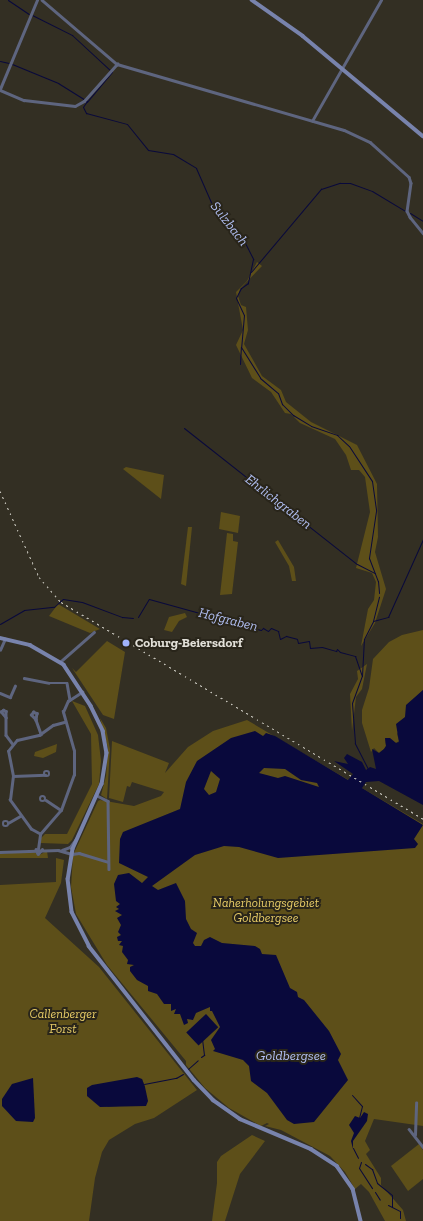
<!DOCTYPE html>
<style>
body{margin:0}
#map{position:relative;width:423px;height:1221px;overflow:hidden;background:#332f23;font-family:"Zilla Slab",serif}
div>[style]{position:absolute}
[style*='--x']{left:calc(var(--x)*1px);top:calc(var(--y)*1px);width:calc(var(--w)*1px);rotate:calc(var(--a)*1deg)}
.green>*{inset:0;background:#5d4f19}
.water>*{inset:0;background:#09093c;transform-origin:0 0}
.stream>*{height:1px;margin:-0.5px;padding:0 0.5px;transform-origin:0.5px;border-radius:0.5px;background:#09093c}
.street>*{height:2.5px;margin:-1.25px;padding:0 1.25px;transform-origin:1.25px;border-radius:1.25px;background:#5e657f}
.street>.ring{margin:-1.25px;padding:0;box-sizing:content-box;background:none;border:2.5px solid #5e657f;border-radius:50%}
.secondary>*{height:3.5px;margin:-1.75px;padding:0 1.75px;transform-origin:1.75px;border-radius:1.75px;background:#7883ac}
.rail>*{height:1px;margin-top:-0.5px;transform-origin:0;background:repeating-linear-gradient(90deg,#cbc9c0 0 2px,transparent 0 6px)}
.dots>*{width:11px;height:11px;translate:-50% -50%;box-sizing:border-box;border:2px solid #29251a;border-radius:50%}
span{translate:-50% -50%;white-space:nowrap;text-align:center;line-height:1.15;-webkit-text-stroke:4px #29251a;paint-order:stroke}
.poi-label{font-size:13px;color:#e3e1d9;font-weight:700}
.left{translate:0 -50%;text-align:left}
.park-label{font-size:13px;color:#e6cb66;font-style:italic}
.water-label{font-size:14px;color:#b0bef1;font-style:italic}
</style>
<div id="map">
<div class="green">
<i style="clip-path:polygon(257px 262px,262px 266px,240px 289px,238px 296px,241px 305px,246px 307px,248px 330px,244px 344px,262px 376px,281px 390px,286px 402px,311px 422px,357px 445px,377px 484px,378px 537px,375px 552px,386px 589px,375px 623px,361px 646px,368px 609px,374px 600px,376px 582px,372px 573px,356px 568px,370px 512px,365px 477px,359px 470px,351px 470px,346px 455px,335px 439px,300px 423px,291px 414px,285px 413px,271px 392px,252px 378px,236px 345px,243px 330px,236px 292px,247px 281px)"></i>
<i style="clip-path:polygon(126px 467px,164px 475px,161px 499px,123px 469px)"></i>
<i style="clip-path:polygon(221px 512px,240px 516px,238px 533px,219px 529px)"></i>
<i style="clip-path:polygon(188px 527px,192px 527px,186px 586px,181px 584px)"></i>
<i style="clip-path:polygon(227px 533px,233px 534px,233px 541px,238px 542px,232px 594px,220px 595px)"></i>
<i style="clip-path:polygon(278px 540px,294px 567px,296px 581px,292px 581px,289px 566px,275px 542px)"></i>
<i style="clip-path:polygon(58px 604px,100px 629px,90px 633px,49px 616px)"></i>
<i style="clip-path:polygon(185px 613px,187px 617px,179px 621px,172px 632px,164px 630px,169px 617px)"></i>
<i style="clip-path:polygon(423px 630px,423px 690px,413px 701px,397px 734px,399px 741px,396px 743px,385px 739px,386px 746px,384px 749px,379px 753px,374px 748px,371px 752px,362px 723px,362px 710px,369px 688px,373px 659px,389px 642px,402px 635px)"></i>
<i style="clip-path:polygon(107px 641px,125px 652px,114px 719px,103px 715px,72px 668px,76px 672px)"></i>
<i style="clip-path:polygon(367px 664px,362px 689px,356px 697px,352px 731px,350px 694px,358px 679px,357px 671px)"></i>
<i style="clip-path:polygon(72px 701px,85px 706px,98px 735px,101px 761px,99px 784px,72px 840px,68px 844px,41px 843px,41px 838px,45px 834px,67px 834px,92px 784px,91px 734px)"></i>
<i style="clip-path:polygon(100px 718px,106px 728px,110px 749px,107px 799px,101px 795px,106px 776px,108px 748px)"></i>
<i style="clip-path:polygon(247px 720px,423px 824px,423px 1126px,374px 1119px,365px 1141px,370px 1150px,366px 1154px,381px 1178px,381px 1185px,403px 1210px,406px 1221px,385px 1221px,369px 1192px,361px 1184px,355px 1189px,345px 1172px,330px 1156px,281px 1130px,265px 1126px,269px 1124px,267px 1123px,261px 1126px,229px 1108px,205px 1088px,186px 1065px,186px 1061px,107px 965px,76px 914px,71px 887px,73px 855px,98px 801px,100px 800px,134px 806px,161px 796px,164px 792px,132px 782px,130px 787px,127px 786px,123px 802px,109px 798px,112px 741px,169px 763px,165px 773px,188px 747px,213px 731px)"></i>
<i style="clip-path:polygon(57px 744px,56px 752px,43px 758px,34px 756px,35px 752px)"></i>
<i style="clip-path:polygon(33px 851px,39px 855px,47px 851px,48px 858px,0 858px,0 854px)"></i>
<i style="clip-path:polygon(evenodd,56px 858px,64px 860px,61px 883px,45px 918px,99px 967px,197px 1090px,154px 1118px,135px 1124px,109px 1140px,102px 1152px,95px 1178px,89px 1221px,0 1221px,0 885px,56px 882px,56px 858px,142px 1079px,145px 1087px,119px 1106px,107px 1107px,142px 1079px)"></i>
<i style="clip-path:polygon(252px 1135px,265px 1141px,240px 1174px,225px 1221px,212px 1221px,217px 1183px,217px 1162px,221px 1156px)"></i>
<i style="clip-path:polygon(419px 1144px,423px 1150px,423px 1179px,408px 1191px,391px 1166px)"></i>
</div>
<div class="water">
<i style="clip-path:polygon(evenodd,423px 690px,423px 805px,379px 781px,366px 782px,362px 788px,423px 825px,414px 839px,418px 844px,415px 848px,278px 858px,239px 847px,224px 846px,195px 855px,152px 886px,158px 890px,176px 883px,185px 901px,186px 919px,191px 929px,197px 933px,193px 943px,195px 946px,201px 946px,204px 940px,210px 937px,222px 943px,255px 946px,260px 949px,262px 954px,276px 955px,290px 988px,297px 992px,298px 997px,304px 1000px,329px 1031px,341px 1054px,338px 1060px,348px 1080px,314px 1122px,294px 1124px,287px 1120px,267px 1093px,251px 1081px,249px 1066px,243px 1060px,213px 1051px,215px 1049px,211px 1040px,220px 1027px,212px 1011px,210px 1011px,210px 1007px,196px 1013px,193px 1020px,187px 1019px,188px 1023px,184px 1025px,180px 1014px,174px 1014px,176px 1009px,171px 1011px,171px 1004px,164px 1004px,157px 994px,148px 991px,148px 986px,137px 980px,130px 971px,130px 967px,134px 965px,127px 964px,128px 960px,122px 952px,123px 946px,119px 945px,122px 941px,118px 941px,117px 937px,121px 935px,118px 932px,121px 925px,117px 918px,122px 915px,115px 911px,119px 909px,116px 907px,120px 904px,116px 901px,114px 884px,118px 875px,129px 873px,142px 883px,148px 877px,119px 863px,120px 839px,123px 832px,180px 809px,186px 782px,197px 761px,231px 738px,255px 731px,263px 736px,266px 733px,275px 736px,348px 780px,353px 774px,334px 761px,348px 764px,344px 758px,347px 754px,362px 762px,366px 770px,370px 767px,376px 769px,372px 749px,379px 753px,384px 749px,386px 746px,385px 738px,390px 738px,396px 743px,399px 742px,396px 724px,405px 717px,406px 705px,423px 690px,264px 768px,285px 769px,301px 780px,317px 783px,319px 787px,285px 776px,278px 778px,259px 773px,264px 768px,423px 690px,211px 771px,220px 779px,216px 792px,209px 795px,204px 789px,211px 771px)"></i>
<i style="left:206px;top:1014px;width:18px;height:27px;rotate:47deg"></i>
<i style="clip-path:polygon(137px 1077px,142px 1079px,145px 1087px,148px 1101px,146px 1106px,100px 1107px,87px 1096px,87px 1088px,92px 1085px)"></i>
<i style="clip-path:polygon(33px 1078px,35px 1118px,33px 1122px,16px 1121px,2px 1106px,2px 1099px,12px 1084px)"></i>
<i style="clip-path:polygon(364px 1112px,368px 1114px,367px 1121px,353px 1141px,353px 1149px,351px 1141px,354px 1133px,349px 1125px,355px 1116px,360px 1118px)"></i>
</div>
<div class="stream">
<i style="--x:8;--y:0;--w:25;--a:34"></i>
<i style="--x:32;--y:15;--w:45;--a:26.6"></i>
<i style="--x:72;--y:35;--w:54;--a:42.8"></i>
<i style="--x:112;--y:72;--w:39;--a:130"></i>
<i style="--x:0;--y:61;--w:9;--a:13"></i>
<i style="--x:12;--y:64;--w:50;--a:22.4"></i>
<i style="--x:58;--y:83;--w:34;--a:32"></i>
<i style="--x:87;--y:101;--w:7;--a:124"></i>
<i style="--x:83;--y:107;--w:7;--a:63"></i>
<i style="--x:86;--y:113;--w:42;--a:15"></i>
<i style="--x:127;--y:124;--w:33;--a:51"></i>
<i style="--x:148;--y:150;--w:25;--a:9"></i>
<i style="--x:173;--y:154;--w:27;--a:31"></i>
<i style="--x:196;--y:168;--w:45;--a:66.3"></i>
<i style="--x:214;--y:209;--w:40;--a:45"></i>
<i style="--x:242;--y:237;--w:25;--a:63"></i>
<i style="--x:253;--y:259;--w:25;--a:102"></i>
<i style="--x:248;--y:283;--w:9;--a:144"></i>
<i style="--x:241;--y:288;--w:11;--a:117"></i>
<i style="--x:236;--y:298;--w:19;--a:65"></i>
<i style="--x:244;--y:315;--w:32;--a:95"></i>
<i style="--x:241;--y:347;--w:36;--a:58"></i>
<i style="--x:260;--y:378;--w:23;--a:40"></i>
<i style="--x:278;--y:393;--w:12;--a:70"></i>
<i style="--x:282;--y:404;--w:16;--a:45"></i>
<i style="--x:293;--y:415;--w:21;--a:31"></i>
<i style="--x:311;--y:426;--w:28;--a:19"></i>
<i style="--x:337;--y:435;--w:16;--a:43"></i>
<i style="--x:349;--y:446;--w:42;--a:56.7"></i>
<i style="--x:372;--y:481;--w:30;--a:82"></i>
<i style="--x:376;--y:511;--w:48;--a:98.5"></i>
<i style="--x:369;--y:558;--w:25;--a:69"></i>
<i style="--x:378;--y:581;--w:12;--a:85"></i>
<i style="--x:410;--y:213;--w:15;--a:32"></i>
<i style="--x:251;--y:272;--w:109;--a:-49.9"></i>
<i style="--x:321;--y:189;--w:20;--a:-18"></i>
<i style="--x:340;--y:183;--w:10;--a:0"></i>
<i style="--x:350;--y:183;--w:23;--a:20"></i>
<i style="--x:372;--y:191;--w:39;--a:31"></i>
<i style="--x:240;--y:364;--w:17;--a:-87"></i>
<i style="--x:184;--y:428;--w:220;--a:38.2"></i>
<i style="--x:357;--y:564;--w:20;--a:27"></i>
<i style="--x:138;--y:617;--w:21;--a:-59"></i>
<i style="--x:149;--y:599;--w:116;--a:15.5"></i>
<i style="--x:261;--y:630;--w:3;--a:-45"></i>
<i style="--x:263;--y:628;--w:6;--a:31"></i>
<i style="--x:268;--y:631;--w:4;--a:-45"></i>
<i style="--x:271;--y:628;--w:8;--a:23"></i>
<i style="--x:278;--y:631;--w:8;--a:76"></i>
<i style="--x:280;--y:639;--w:7;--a:-27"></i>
<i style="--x:286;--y:636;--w:11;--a:15"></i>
<i style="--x:297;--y:639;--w:4;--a:76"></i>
<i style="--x:298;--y:643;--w:11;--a:-10"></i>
<i style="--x:309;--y:641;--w:7;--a:82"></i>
<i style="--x:310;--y:648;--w:12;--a:-5"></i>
<i style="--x:322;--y:647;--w:15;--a:16"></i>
<i style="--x:336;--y:651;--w:2;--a:-63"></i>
<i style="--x:337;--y:649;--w:4;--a:45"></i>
<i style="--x:340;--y:652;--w:16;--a:15"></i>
<i style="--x:355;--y:656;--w:21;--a:71"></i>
<i style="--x:373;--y:621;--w:16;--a:-15"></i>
<i style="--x:388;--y:617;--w:85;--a:-65.8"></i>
<i style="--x:0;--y:624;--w:28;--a:-30"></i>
<i style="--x:24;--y:610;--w:30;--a:-6"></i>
<i style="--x:54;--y:607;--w:12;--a:-42"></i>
<i style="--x:63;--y:599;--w:19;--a:9"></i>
<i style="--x:82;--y:602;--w:43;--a:20.6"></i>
<i style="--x:122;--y:617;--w:11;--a:5"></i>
<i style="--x:368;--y:769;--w:29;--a:-117"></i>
<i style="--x:355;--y:743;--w:40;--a:-94.3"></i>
<i style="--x:352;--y:703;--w:29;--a:-70"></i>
<i style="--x:362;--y:676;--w:37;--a:-87"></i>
<i style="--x:364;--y:639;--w:20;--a:-63"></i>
<i style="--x:373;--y:621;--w:25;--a:-76"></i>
<i style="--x:201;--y:1057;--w:4;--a:-34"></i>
<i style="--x:204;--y:1055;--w:16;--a:-97"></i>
<i style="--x:188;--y:1069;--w:13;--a:-42"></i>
<i style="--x:144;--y:1084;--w:33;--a:-11"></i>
<i style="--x:176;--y:1078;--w:8;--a:-30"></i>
<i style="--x:352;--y:1095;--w:15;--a:48"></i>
<i style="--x:362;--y:1106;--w:12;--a:104"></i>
<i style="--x:353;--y:1148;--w:11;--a:63"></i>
<i style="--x:361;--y:1162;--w:6;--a:108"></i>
<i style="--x:359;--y:1168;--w:24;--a:57"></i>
<i style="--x:365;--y:1164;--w:9;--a:36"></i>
<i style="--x:372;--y:1169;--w:15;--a:70"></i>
<i style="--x:377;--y:1183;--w:19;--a:39"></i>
<i style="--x:392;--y:1195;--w:12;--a:90"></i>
<i style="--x:375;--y:1192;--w:9;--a:58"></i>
<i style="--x:388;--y:1205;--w:13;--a:27"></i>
<i style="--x:400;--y:1211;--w:7;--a:90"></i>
</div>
<div class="street">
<i style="--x:42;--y:0;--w:99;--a:40.5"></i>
<i style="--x:117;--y:64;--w:236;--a:16.2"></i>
<i style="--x:344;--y:130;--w:29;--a:25"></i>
<i style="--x:370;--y:142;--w:52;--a:41.9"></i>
<i style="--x:409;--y:177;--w:6;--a:72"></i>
<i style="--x:411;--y:183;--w:28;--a:98"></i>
<i style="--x:407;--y:211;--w:7;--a:63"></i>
<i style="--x:410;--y:217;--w:21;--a:51"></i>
<i style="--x:0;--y:89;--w:96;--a:-67.4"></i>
<i style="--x:0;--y:90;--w:26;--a:23"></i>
<i style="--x:24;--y:100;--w:51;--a:6.7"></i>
<i style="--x:75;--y:106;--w:10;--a:-29"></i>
<i style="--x:84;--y:101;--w:50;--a:-48.3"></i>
<i style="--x:312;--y:121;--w:139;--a:-60.3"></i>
<i style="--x:0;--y:650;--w:12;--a:-66"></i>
<i style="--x:60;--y:662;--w:45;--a:-41.4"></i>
<i style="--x:24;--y:678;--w:25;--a:11"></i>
<i style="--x:49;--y:683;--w:18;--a:0"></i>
<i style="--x:67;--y:683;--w:17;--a:80"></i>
<i style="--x:0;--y:693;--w:11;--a:22"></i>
<i style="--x:10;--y:697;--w:12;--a:-66"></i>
<i style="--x:6;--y:718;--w:8;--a:-130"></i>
<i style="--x:1;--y:712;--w:3;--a:-45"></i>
<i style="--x:3;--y:710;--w:3;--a:18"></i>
<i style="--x:6;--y:711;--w:24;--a:90"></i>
<i style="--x:6;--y:735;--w:10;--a:53"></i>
<i style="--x:36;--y:720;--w:7;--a:-135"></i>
<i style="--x:31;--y:715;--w:4;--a:-56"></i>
<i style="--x:33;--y:712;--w:4;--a:14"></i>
<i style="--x:37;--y:713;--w:7;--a:98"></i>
<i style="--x:36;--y:720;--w:15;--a:70"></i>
<i class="ring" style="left:44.5px;top:771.5px;width:2.5px;height:2.5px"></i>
<i style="--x:13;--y:776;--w:32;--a:-2"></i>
<i class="ring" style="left:40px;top:796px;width:3.5px;height:3.5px"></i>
<i style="--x:98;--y:796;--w:11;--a:27"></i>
<i style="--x:108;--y:801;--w:68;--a:89.2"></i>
<i style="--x:46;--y:800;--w:18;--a:34"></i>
<i class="ring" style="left:3.5px;top:821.5px;width:2.5px;height:2.5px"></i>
<i style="--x:8;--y:823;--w:14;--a:-30"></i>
<i style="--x:40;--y:834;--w:10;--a:-151"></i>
<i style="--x:31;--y:829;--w:36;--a:-126"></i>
<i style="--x:10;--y:800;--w:24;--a:-83"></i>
<i style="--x:13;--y:776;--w:25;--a:-101"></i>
<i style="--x:8;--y:751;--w:14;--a:-51"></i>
<i style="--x:17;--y:740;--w:23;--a:-13"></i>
<i style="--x:39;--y:735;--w:17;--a:-36"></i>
<i style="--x:53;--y:725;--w:11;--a:-15"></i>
<i style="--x:36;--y:849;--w:5;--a:68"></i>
<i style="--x:38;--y:854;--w:6;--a:-51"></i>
<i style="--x:38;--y:849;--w:15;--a:-82"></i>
<i style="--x:40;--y:834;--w:32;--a:-49"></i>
<i style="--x:61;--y:810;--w:37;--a:-70"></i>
<i style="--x:74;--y:775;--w:24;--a:-90"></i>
<i style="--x:74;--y:751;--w:41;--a:-105.8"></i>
<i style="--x:63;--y:712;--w:12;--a:-66"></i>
<i style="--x:68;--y:701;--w:17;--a:-33"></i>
<i style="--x:62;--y:850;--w:9;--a:-21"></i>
<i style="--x:70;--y:847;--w:10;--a:-53"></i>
<i style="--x:0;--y:852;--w:58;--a:-2"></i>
<i style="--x:58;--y:850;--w:15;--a:16"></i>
<i style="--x:72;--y:854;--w:7;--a:-8"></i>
<i style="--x:79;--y:853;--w:30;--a:17"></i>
<i style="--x:409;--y:1129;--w:23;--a:52"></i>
<i style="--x:415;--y:1135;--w:32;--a:-88"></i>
</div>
<div class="secondary">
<i style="--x:252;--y:0;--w:62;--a:35.2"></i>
<i style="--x:303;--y:36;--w:156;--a:39.8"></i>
<i style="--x:0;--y:638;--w:31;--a:13"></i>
<i style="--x:30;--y:645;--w:39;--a:30"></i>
<i style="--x:64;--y:665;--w:49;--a:56.6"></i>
<i style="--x:91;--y:706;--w:28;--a:64"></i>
<i style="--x:103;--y:731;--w:22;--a:80"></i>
<i style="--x:107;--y:753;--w:31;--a:99"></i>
<i style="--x:102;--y:784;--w:71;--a:114"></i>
<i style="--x:73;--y:849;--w:30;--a:99"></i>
<i style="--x:68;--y:879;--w:33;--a:83"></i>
<i style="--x:72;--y:912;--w:38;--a:63"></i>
<i style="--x:89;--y:946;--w:170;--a:51.9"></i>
<i style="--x:194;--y:1080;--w:28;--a:46"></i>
<i style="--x:213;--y:1100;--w:33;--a:35"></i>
<i style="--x:240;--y:1119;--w:77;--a:22.9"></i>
<i style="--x:311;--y:1149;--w:31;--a:33"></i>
<i style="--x:337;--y:1166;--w:28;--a:55"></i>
<i style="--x:353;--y:1189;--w:33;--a:76"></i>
</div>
<div class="rail">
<i style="--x:0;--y:491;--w:94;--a:65.6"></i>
<i style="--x:39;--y:577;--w:33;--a:49"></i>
<i style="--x:61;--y:602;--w:422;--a:30.9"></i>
</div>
<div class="dots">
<i style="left:126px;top:643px;background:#a0b3fd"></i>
</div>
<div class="poi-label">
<span class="left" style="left:135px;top:643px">Coburg-Beiersdorf</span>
</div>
<div class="park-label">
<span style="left:266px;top:911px">Naherholungsgebiet<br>Goldbergsee</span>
<span style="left:63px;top:1022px">Callenberger<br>Forst</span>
</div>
<div class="water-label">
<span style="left:229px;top:224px;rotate:52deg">Sulzbach</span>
<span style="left:278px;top:502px;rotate:38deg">Ehrlichgraben</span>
<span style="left:228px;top:620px;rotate:14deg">Hofgraben</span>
<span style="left:291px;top:1056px">Goldbergsee</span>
</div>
</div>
